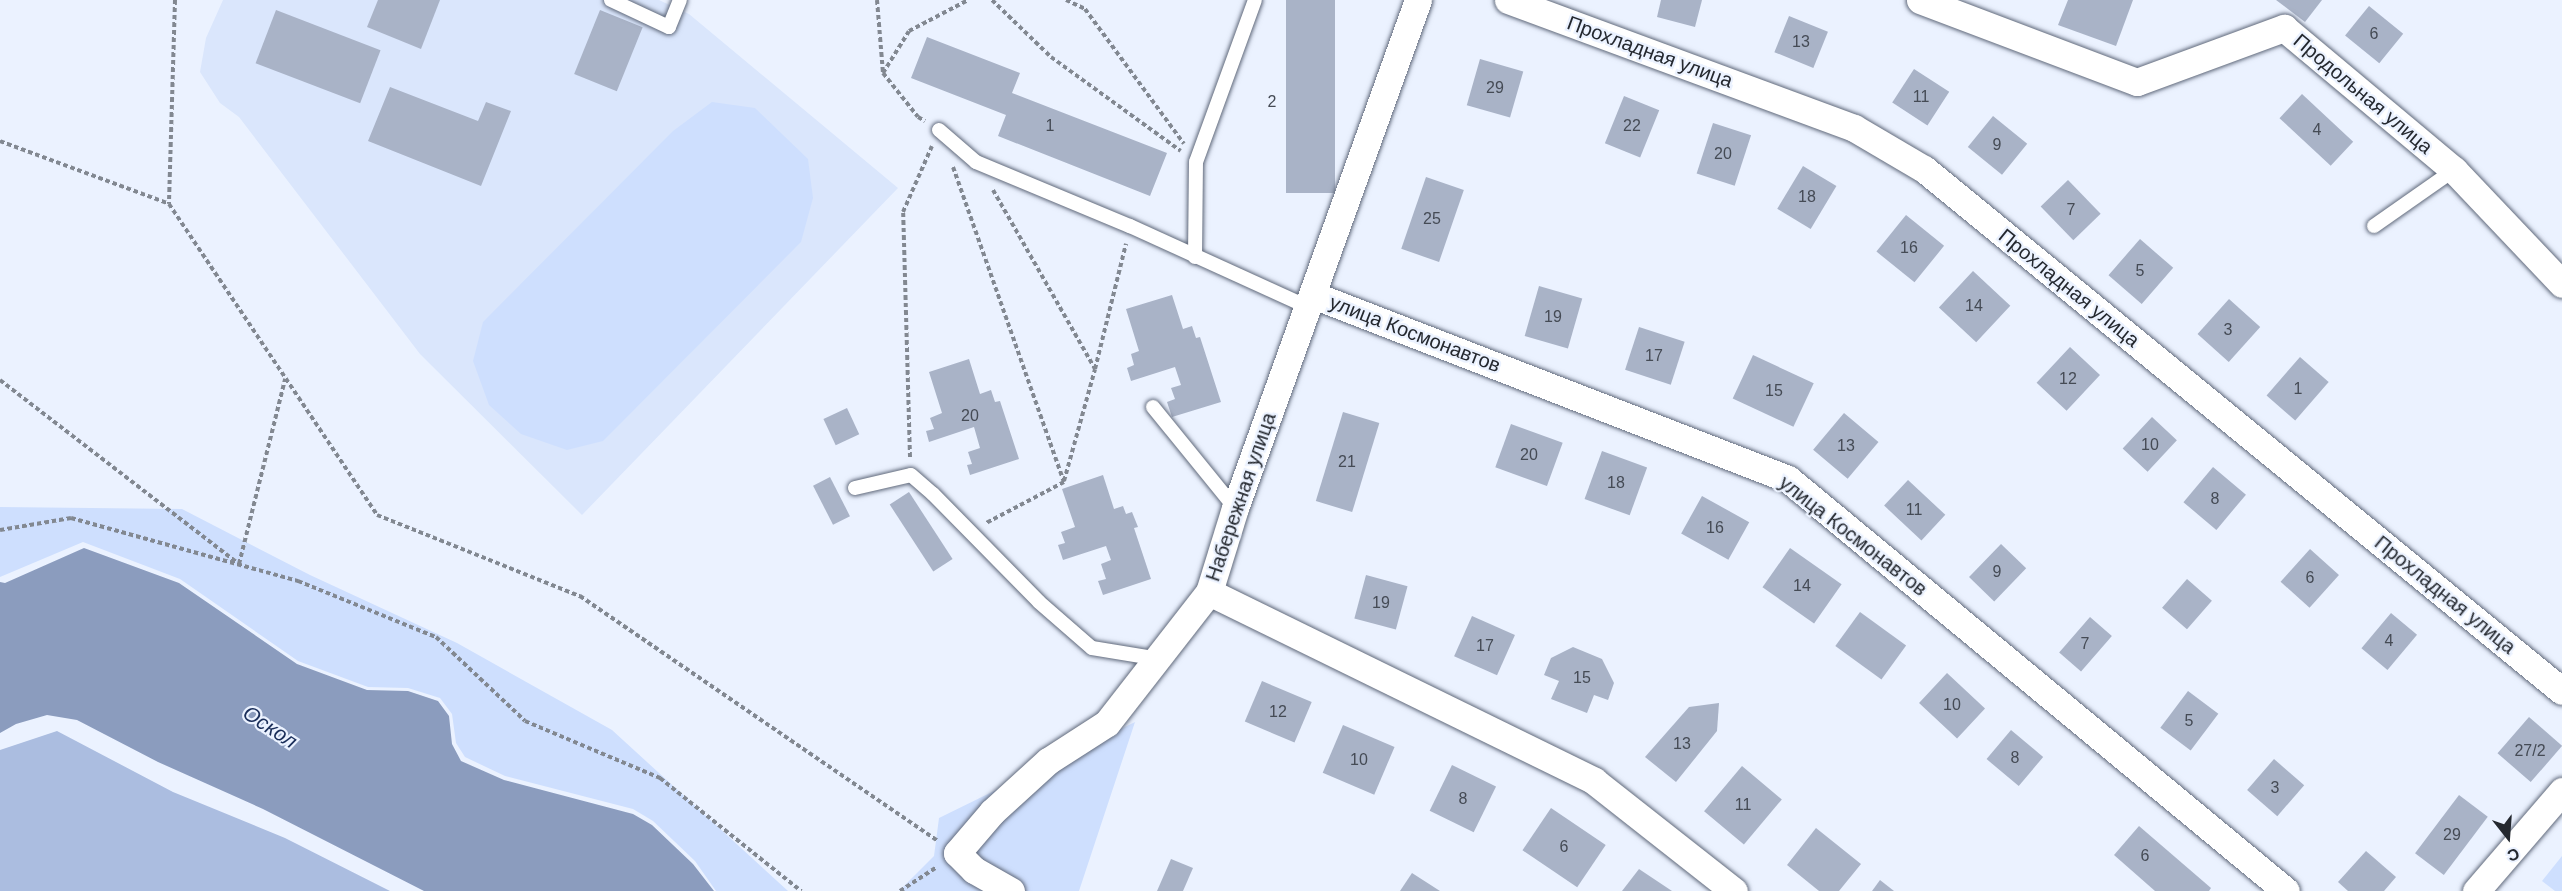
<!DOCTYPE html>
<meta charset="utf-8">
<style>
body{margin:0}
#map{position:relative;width:2562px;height:891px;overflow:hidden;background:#ebf2ff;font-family:Helvetica,sans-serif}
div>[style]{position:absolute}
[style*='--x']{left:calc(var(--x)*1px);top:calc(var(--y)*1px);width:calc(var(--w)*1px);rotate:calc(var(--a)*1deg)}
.built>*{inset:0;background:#dae6fc}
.green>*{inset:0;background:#cedffe}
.forest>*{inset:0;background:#abbde0}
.water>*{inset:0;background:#8b9cbe}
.building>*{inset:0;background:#a9b3c7;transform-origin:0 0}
.path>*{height:4px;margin-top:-2px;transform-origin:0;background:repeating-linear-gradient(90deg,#828891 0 4.5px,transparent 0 7.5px)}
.roads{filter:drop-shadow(0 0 2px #60697b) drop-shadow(0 0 2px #60697b)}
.lane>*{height:14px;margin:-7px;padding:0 7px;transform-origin:7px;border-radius:7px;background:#fff}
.street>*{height:27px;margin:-13.5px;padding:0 13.5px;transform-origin:13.5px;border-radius:13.5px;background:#fff}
span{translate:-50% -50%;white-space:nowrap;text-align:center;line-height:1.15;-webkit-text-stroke:4.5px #ebf2ff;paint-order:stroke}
.number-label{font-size:16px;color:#454b55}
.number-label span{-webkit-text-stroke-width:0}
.street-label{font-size:20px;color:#24282f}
.water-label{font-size:21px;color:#1a2e5a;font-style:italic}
.north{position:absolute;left:2478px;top:807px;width:60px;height:60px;-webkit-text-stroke:4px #ebf2ff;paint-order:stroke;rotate:163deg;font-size:16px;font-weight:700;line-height:24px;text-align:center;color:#24282f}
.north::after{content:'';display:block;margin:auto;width:21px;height:27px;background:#24282f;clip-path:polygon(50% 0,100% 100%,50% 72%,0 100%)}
</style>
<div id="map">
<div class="built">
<i style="clip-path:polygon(223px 0,659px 0,689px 14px,898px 188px,582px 515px,420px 354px,239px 117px,220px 103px,200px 72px,206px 38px)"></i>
</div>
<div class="green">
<i style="clip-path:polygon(712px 102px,755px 108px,808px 159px,813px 198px,801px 242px,603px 441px,567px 450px,521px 434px,489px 405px,473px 361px,483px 322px,673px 131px)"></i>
<i style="clip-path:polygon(0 507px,182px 509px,310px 575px,457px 643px,612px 730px,788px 891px,716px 891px,695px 861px,653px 821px,633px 809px,505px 776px,465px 757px,456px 743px,452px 714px,440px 698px,408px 688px,368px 687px,298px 661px,180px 579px,83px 542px,0 577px)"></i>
<i style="clip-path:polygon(1135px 722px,1079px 891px,899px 891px,934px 856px,939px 818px)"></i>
<i style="clip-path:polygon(2562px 856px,2562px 891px,2555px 891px,2542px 881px)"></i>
</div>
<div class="forest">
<i style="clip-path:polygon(57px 731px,173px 792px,285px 838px,390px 891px,0 891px,0 750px)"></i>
</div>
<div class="water">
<i style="clip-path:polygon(84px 548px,179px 583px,297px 664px,367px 690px,408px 691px,438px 701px,449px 716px,452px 744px,461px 761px,504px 780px,633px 814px,652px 825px,693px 864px,714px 891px,424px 891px,263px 809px,158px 762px,77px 720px,47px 715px,16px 724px,0 733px,0 582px,5px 583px)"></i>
</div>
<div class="building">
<i style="clip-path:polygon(378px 0,440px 0,421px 49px,367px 27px)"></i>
<i style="left:1286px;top:0;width:49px;height:193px"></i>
<i style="clip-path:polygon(1661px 0,1702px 0,1695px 27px,1657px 17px)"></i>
<i style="clip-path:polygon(2068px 0,2133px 0,2116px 46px,2058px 25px)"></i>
<i style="clip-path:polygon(2276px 0,2322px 0,2305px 22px)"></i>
<i style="left:2369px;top:6px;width:44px;height:38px;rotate:39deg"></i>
<i style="left:276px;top:10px;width:112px;height:57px;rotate:21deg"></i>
<i style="left:600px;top:10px;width:46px;height:69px;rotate:22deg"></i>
<i style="left:1789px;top:16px;width:42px;height:39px;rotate:22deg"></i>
<i style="clip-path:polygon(927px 37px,1020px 73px,1012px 93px,1167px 153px,1150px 196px,998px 136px,1006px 115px,911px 78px)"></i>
<i style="left:1480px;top:59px;width:45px;height:48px;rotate:16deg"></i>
<i style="left:1914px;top:69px;width:42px;height:40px;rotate:33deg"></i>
<i style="clip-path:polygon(390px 87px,478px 121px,486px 102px,511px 111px,481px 186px,368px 141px)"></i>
<i style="left:2302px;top:94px;width:70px;height:33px;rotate:43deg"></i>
<i style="left:1624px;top:96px;width:38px;height:51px;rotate:22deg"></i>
<i style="left:1993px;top:116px;width:44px;height:40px;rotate:39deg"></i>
<i style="left:1713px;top:123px;width:40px;height:53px;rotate:18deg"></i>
<i style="left:1803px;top:166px;width:39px;height:50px;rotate:31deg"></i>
<i style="left:1426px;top:177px;width:40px;height:76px;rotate:19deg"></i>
<i style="left:2068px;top:180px;width:47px;height:38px;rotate:46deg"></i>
<i style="left:1906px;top:215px;width:49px;height:47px;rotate:39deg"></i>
<i style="left:2140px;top:239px;width:44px;height:48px;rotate:41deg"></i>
<i style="left:1973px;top:271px;width:51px;height:50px;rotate:43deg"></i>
<i style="left:1539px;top:286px;width:45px;height:52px;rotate:16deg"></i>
<i style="clip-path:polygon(1172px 295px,1183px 329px,1192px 326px,1196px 338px,1200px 337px,1221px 402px,1172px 417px,1167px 402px,1175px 399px,1171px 388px,1181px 385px,1175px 367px,1131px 381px,1127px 368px,1134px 365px,1131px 354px,1139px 351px,1126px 309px)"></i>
<i style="left:2229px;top:299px;width:42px;height:47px;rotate:42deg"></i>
<i style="left:1639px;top:327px;width:48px;height:45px;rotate:18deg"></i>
<i style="left:2070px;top:347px;width:41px;height:49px;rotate:43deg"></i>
<i style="left:1753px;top:355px;width:67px;height:48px;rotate:25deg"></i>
<i style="left:2300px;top:357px;width:38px;height:51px;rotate:41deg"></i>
<i style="clip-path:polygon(969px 359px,980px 394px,991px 390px,995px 402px,1000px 401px,1019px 459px,970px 475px,967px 465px,972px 464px,968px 452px,980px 448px,974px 427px,929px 442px,926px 431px,934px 429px,930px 418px,942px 413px,929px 372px)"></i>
<i style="left:847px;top:408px;width:29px;height:26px;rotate:65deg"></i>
<i style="left:1343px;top:412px;width:38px;height:93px;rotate:17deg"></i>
<i style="left:1844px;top:413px;width:45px;height:48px;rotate:40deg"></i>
<i style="left:2152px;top:417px;width:34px;height:43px;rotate:43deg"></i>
<i style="left:1511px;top:424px;width:55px;height:46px;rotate:20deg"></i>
<i style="left:1602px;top:451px;width:48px;height:51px;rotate:20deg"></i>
<i style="left:2213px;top:467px;width:43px;height:46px;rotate:40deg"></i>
<i style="clip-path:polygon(1103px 475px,1114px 509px,1123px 506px,1126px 514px,1132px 512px,1138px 527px,1134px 528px,1151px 579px,1103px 595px,1098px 581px,1106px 579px,1101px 564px,1111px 560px,1106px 546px,1063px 560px,1058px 545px,1065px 543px,1061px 532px,1075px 527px,1062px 489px)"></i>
<i style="left:830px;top:477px;width:44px;height:19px;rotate:63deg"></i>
<i style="left:1908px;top:480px;width:51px;height:35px;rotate:43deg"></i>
<i style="left:909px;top:492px;width:80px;height:23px;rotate:57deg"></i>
<i style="left:1702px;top:496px;width:54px;height:43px;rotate:29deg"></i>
<i style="left:2001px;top:544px;width:35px;height:46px;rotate:44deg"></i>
<i style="left:1790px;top:548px;width:63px;height:48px;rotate:35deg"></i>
<i style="left:2310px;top:549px;width:39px;height:44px;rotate:42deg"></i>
<i style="left:1366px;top:575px;width:43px;height:45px;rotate:15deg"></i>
<i style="left:2187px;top:579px;width:33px;height:38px;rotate:41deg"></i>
<i style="left:1860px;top:612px;width:57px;height:42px;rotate:36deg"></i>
<i style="left:2391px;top:613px;width:34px;height:46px;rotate:40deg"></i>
<i style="left:1472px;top:616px;width:47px;height:44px;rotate:24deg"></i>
<i style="left:2090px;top:617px;width:29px;height:47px;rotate:41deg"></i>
<i style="clip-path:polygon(1573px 647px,1602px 659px,1614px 683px,1608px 700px,1594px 695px,1587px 713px,1551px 699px,1559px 681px,1544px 675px,1551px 658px)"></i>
<i style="left:1947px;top:673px;width:52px;height:41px;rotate:43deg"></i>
<i style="left:1262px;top:681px;width:54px;height:44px;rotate:23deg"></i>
<i style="left:2188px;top:691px;width:38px;height:46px;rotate:37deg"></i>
<i style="clip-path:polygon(1719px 703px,1717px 731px,1676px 782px,1645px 757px,1689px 707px)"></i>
<i style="left:2529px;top:717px;width:44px;height:48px;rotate:41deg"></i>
<i style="left:1343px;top:725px;width:56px;height:52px;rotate:23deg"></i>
<i style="left:2011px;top:730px;width:42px;height:38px;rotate:40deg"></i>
<i style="left:2274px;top:759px;width:40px;height:41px;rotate:41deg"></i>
<i style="left:1452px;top:765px;width:49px;height:51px;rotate:26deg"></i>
<i style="left:1742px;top:766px;width:52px;height:59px;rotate:40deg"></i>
<i style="left:2459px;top:795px;width:36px;height:73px;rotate:37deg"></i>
<i style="left:1551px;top:808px;width:66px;height:51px;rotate:34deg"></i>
<i style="clip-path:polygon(2139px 826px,2211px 888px,2209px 891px,2155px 891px,2114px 855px)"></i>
<i style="clip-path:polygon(1816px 828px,1861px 864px,1839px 891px,1819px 891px,1787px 865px)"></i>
<i style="clip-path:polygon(2366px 851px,2396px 877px,2384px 891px,2348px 891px,2338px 882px)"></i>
<i style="clip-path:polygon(1171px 859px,1193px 868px,1183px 891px,1157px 891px)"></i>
<i style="clip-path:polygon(1639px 869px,1672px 891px,1622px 891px)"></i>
<i style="clip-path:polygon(1412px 873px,1440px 891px,1400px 891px)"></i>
<i style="clip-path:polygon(1880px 880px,1894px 891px,1872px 891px)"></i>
</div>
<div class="path">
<i style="--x:175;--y:0;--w:204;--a:91.7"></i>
<i style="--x:169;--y:204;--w:374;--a:56.2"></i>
<i style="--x:377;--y:515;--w:219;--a:21.8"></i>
<i style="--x:580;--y:596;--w:434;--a:34.4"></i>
<i style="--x:877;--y:0;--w:73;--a:85.3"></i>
<i style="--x:883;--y:73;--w:56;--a:51.5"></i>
<i style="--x:918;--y:117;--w:8;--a:30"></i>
<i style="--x:992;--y:0;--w:82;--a:44"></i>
<i style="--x:1051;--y:57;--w:160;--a:35.9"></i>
<i style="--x:1066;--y:0;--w:21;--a:25"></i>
<i style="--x:1085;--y:9;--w:167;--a:53.7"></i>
<i style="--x:883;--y:73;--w:49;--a:-58.2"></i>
<i style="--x:909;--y:31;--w:67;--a:-27.7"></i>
<i style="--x:0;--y:141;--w:180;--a:20.4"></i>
<i style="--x:953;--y:167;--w:334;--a:70.6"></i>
<i style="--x:1064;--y:482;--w:88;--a:152.3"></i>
<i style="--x:993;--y:190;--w:206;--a:60.3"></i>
<i style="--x:1095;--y:369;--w:129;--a:-76.1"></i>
<i style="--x:0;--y:380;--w:298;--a:37.6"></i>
<i style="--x:910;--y:457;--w:245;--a:-91.6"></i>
<i style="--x:903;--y:212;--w:72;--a:-66.3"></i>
<i style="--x:1064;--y:481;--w:116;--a:-74.5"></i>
<i style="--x:0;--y:530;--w:72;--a:-9.6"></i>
<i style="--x:71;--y:518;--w:236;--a:15.5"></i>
<i style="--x:298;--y:581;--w:149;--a:22.1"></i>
<i style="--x:436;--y:637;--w:122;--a:43.3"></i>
<i style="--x:525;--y:721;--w:147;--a:22.9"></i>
<i style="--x:660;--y:778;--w:181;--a:38.7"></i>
<i style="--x:239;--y:564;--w:191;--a:-76"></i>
<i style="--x:900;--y:891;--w:44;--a:-33"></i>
</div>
<div class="roads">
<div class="lane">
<i style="--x:611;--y:0;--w:64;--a:25"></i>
<i style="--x:669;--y:27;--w:29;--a:-68"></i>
<i style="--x:939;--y:130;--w:49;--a:40.9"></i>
<i style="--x:976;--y:162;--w:167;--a:22.6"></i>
<i style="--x:1130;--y:226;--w:196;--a:24.5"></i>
<i style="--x:2374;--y:226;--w:98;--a:-35"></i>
<i style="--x:1195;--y:257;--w:95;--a:-89.4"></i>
<i style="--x:1196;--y:162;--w:172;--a:-70"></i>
<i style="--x:1153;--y:407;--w:130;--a:50.9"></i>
<i style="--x:855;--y:488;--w:57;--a:-13.1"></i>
<i style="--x:911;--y:475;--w:29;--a:41"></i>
<i style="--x:933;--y:494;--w:151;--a:45.5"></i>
<i style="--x:1039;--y:602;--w:70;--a:41"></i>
<i style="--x:1092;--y:648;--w:68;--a:9.3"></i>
</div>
<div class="street">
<i style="--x:1508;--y:0;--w:369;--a:20.3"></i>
<i style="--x:1854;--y:128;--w:81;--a:30.4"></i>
<i style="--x:1924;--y:169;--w:824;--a:39.29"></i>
<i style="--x:1920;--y:0;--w:232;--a:20.7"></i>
<i style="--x:2137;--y:82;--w:157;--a:-20.2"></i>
<i style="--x:2284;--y:28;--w:222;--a:39.9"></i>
<i style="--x:2454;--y:170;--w:157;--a:46.5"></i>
<i style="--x:1313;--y:295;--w:509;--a:21.17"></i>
<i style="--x:1788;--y:479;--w:646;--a:39.6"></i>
<i style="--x:1209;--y:592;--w:429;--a:26.1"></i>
<i style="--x:1594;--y:781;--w:178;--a:38.2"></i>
<i style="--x:1011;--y:891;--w:43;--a:-150.4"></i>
<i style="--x:974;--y:870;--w:24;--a:-135"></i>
<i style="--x:957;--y:853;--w:54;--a:-49.5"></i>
<i style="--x:992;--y:812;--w:76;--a:-42.3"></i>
<i style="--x:1048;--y:761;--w:70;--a:-32.8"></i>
<i style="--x:1107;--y:723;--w:166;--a:-52.1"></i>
<i style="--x:1209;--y:592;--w:88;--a:-72.8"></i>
<i style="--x:1235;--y:508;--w:540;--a:-70.19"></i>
<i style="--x:2476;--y:891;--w:132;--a:-49.3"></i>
</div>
</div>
<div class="number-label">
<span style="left:2374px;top:34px">6</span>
<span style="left:1801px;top:42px">13</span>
<span style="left:1495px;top:88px">29</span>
<span style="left:1921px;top:97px">11</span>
<span style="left:1272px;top:102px">2</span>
<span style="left:1050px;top:126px">1</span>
<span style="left:1632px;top:126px">22</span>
<span style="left:2317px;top:130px">4</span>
<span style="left:1997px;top:145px">9</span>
<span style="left:1723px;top:154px">20</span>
<span style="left:1807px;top:197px">18</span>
<span style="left:2071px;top:210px">7</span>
<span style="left:1432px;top:219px">25</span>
<span style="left:1909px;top:248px">16</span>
<span style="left:2140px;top:271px">5</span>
<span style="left:1974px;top:306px">14</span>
<span style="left:1553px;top:317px">19</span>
<span style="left:2228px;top:330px">3</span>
<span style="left:1654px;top:356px">17</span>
<span style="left:2068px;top:379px">12</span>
<span style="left:2298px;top:389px">1</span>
<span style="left:1774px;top:391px">15</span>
<span style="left:970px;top:416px">20</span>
<span style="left:2150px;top:445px">10</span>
<span style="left:1846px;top:446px">13</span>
<span style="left:1529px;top:455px">20</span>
<span style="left:1347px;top:462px">21</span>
<span style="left:1616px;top:483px">18</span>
<span style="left:2215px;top:499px">8</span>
<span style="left:1914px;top:510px">11</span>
<span style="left:1715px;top:528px">16</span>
<span style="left:1997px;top:572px">9</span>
<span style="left:2310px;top:578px">6</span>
<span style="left:1802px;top:586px">14</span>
<span style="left:1381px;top:603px">19</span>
<span style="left:2389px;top:641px">4</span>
<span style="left:2085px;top:644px">7</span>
<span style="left:1485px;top:646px">17</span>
<span style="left:1582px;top:678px">15</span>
<span style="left:1952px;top:705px">10</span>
<span style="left:1278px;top:712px">12</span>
<span style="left:2189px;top:721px">5</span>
<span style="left:1682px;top:744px">13</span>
<span style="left:2530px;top:751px">27/2</span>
<span style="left:2015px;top:758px">8</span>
<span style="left:1359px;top:760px">10</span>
<span style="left:2275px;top:788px">3</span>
<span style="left:1463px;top:799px">8</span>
<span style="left:1743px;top:805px">11</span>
<span style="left:2452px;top:835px">29</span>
<span style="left:1564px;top:847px">6</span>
<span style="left:2145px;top:856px">6</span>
</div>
<div class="street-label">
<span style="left:1650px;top:52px;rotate:20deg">Прохладная улица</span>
<span style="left:2363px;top:94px;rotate:40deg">Продольная улица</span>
<span style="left:2069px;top:288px;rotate:39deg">Прохладная улица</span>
<span style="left:1415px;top:334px;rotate:21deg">улица Космонавтов</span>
<span style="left:1241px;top:497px;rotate:-71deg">Набережная улица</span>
<span style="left:1853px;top:536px;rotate:38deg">улица Космонавтов</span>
<span style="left:2445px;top:595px;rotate:39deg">Прохладная улица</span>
</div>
<div class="water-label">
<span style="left:270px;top:727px;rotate:33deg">Оскол</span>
</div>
<div class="north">С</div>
</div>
